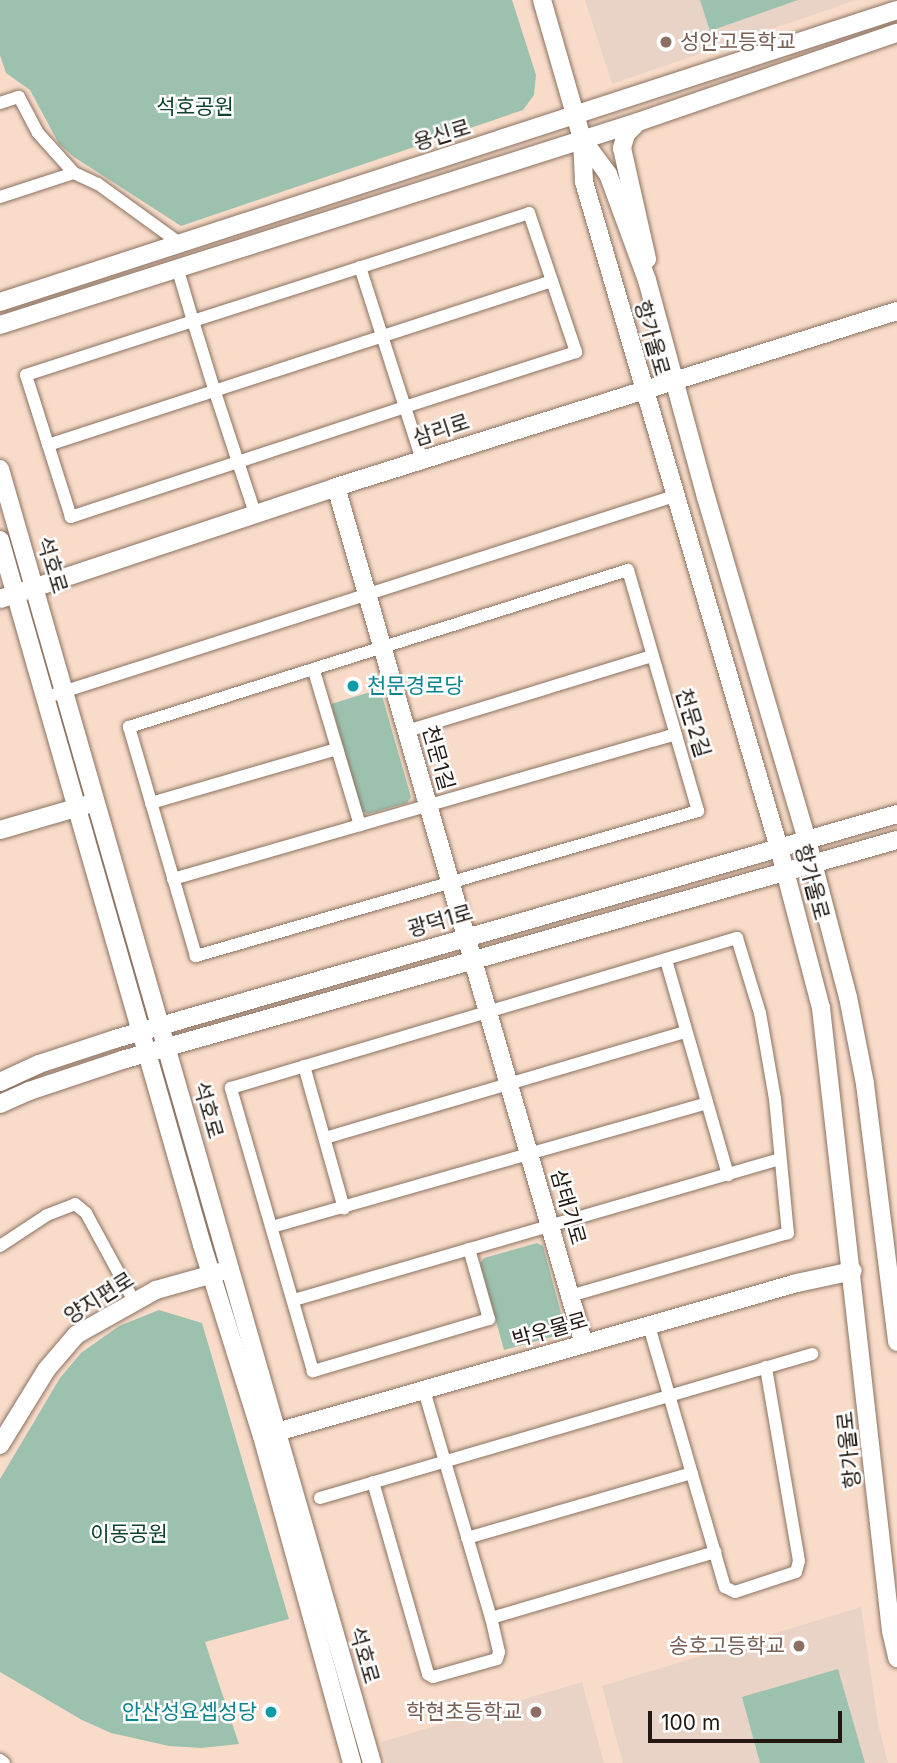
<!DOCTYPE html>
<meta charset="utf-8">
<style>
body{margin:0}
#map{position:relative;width:897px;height:1763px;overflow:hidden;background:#f8dcc9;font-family:Inter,"Noto Sans KR",sans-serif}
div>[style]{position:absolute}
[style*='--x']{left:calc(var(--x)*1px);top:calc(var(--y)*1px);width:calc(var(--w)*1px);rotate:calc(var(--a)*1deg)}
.education>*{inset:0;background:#e9d3c7}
.green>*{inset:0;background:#9cc2af}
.roads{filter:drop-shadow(0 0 2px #8a7160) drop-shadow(0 0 2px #8a7160)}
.street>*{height:12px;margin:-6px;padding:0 6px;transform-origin:6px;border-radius:6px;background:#fff}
.secondary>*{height:18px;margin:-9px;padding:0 9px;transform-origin:9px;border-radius:9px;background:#fff}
.dots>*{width:19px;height:19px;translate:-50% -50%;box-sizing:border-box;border:4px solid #fff;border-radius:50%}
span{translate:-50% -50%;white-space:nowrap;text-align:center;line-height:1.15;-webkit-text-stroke:5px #fff;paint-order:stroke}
.education-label{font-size:21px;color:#785e54}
.left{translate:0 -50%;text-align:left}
.right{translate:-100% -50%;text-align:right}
.park-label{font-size:21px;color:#0e412e}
.street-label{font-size:21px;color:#221811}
.culture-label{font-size:21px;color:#0d838f}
.scale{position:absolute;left:648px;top:1711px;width:194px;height:32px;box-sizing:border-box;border:4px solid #221811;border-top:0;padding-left:9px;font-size:21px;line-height:24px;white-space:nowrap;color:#221811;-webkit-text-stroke:5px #fff;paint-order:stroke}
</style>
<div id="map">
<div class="education">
<i style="clip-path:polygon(585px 0,856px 0,612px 84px)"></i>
<i style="clip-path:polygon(861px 1607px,878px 1723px,888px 1763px,623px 1763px,602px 1686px)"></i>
<i style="clip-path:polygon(582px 1682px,604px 1763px,387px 1763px,381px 1742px)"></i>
</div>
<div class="green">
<i style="clip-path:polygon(0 0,512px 0,536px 75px,534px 95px,523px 110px,181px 226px,74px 157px,59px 144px,30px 90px,6px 73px,0 55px)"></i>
<i style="clip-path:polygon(700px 0,798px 0,710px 31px)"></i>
<i style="clip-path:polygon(380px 689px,411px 797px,407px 803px,368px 814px,362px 811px,331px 704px)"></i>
<i style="clip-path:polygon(537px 1243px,543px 1246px,565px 1328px,562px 1334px,504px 1350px,480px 1263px,484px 1258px)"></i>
<i style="clip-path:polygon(159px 1310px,202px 1323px,289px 1619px,205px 1642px,239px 1744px,201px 1748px,169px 1746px,111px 1733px,82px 1720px,0 1672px,0 1479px,60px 1378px,81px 1353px,119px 1326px)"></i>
<i style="clip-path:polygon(838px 1669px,865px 1763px,760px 1763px,742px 1697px)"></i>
</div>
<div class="roads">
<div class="street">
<i style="--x:0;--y:103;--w:20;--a:-18"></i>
<i style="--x:19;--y:97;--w:41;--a:62.2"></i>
<i style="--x:38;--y:133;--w:54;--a:48"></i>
<i style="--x:74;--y:173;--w:26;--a:25"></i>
<i style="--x:98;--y:184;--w:99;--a:35.9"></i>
<i style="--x:0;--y:197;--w:78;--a:-18"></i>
<i style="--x:177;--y:267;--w:56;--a:73.5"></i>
<i style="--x:193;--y:321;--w:353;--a:-17.8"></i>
<i style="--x:529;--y:213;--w:147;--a:71.3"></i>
<i style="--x:576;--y:352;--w:180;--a:162.2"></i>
<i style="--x:405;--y:407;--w:352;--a:161.8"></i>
<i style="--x:71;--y:517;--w:149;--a:-107.6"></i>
<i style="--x:26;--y:375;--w:176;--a:-17.9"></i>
<i style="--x:193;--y:321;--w:74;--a:72.8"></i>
<i style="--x:215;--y:392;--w:74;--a:71.8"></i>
<i style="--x:238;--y:462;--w:54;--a:71.6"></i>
<i style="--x:360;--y:267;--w:203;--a:72.2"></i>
<i style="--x:48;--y:445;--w:530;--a:-18.02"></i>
<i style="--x:628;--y:570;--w:251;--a:73.8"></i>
<i style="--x:698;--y:811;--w:523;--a:163.89"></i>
<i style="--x:196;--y:956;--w:239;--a:-106.3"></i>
<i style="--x:129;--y:727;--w:523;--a:-17.47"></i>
<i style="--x:314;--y:671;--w:161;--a:73.4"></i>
<i style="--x:47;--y:697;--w:658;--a:-17.77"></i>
<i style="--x:407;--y:731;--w:257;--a:-17"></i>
<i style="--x:151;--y:803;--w:194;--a:-16.2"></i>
<i style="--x:173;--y:879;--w:523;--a:-16.08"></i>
<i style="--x:666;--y:960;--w:224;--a:73.9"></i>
<i style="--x:304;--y:1066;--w:148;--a:74.3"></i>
<i style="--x:325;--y:1138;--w:376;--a:-16.4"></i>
<i style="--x:272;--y:1227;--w:452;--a:-15.9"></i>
<i style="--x:0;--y:1246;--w:56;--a:-33.4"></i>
<i style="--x:47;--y:1215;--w:30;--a:-21"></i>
<i style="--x:75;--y:1204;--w:14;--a:39"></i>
<i style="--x:86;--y:1213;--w:100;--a:61.4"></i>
<i style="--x:469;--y:1249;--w:73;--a:74.1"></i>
<i style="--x:489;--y:1319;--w:184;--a:163.5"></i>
<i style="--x:313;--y:1371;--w:295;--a:-106.2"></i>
<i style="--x:231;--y:1088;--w:528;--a:-16.51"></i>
<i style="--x:737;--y:938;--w:78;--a:73"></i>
<i style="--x:760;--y:1013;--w:87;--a:80.1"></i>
<i style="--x:775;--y:1099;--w:135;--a:84.5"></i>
<i style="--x:788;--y:1233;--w:227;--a:163.9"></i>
<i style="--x:294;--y:1300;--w:506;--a:-16.18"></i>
<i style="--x:649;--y:1326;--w:272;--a:73.8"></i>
<i style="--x:725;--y:1587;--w:11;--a:27"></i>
<i style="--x:735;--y:1592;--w:64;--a:-18.2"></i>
<i style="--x:796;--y:1572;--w:11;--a:-75"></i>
<i style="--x:799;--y:1561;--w:197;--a:-99.7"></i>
<i style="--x:373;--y:1482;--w:200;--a:74"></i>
<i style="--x:428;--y:1674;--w:6;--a:31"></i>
<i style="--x:433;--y:1677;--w:66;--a:-15.7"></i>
<i style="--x:497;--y:1659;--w:7;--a:-74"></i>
<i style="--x:499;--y:1652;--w:35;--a:-103"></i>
<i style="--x:491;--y:1618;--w:238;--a:-106.4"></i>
<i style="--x:320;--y:1498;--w:513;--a:-16.31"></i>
<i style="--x:467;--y:1538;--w:234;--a:-16.1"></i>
<i style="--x:491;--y:1618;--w:234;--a:-16.4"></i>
<i style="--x:0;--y:1760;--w:5;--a:37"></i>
</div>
<div class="secondary">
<i style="--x:542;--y:0;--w:145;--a:73.9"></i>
<i style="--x:582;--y:139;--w:43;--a:87.3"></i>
<i style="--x:584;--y:182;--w:694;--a:73.68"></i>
<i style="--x:779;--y:848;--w:165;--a:75.3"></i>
<i style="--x:821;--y:1008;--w:627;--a:83.59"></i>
<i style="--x:891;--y:1631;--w:28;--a:77"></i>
<i style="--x:638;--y:122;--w:17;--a:135"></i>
<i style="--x:626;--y:134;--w:15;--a:106"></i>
<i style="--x:622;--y:148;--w:114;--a:77.3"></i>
<i style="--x:582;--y:139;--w:44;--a:53.4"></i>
<i style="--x:608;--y:174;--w:113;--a:69.8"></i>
<i style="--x:647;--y:280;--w:225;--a:74.8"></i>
<i style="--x:706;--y:497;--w:358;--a:73.6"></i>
<i style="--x:807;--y:840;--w:162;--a:75.4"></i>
<i style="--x:848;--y:997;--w:89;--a:78.9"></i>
<i style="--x:865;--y:1084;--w:260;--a:82.9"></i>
<i style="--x:0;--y:302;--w:943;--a:-18.03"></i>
<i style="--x:0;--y:325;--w:670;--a:-17.65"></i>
<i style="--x:638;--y:122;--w:274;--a:-19"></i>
<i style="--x:0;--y:469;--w:1346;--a:73.96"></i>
<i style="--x:336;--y:487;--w:892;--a:73.86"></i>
<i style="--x:0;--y:540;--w:733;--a:74.01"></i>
<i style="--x:202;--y:1245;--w:200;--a:72.6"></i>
<i style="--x:262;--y:1436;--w:339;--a:74.6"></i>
<i style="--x:0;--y:599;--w:354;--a:-18.4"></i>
<i style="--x:336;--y:487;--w:588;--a:-17.42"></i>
<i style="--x:0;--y:830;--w:90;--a:-16.2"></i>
<i style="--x:0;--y:1082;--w:43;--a:-24.8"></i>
<i style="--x:39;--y:1064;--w:80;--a:-18.2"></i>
<i style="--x:115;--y:1039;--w:814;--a:-16.05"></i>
<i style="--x:0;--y:1104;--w:32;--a:-24"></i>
<i style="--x:29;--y:1091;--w:98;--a:-18.4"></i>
<i style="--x:122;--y:1060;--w:806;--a:-15.85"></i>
<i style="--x:270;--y:1434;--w:548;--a:-15.99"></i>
<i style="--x:797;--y:1283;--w:57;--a:-12.1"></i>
<i style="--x:0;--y:1445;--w:89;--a:-58.3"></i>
<i style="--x:47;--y:1369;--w:45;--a:-49.5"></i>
<i style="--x:76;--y:1335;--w:92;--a:-29.4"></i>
<i style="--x:156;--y:1290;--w:66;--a:-15.7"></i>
</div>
</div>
<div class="dots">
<i style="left:666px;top:42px;background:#8d6e63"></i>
<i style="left:353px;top:686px;background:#0f9aa8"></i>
<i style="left:799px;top:1646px;background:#8d6e63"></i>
<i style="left:271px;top:1712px;background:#0f9aa8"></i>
<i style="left:536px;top:1712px;background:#8d6e63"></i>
</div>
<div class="education-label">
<span class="left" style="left:680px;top:42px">성안고등학교</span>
<span class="right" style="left:785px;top:1646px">송호고등학교</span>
<span class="right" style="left:522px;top:1712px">학현초등학교</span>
</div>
<div class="park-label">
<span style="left:195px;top:107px">석호공원</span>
<span style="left:129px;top:1534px">이동공원</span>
</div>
<div class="street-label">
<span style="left:442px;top:135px;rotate:-17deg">용신로</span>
<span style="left:652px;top:338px;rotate:74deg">항가울로</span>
<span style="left:441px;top:430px;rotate:-18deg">삼리로</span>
<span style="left:52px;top:565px;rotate:73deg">석호로</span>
<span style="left:693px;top:723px;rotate:73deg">천문2길</span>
<span style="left:438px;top:758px;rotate:74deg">천문1길</span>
<span style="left:812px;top:882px;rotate:75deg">항가울로</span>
<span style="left:440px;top:921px;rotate:-16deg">광덕1로</span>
<span style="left:208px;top:1110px;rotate:74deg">석호로</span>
<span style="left:568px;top:1207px;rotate:74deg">삼태기로</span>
<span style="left:99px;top:1298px;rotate:-32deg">양지편로</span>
<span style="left:550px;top:1330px;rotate:-16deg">박우물로</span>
<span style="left:849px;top:1450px;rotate:-96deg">항가울로</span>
<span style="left:364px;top:1655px;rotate:74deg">석호로</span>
</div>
<div class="culture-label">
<span class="left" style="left:367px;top:686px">천문경로당</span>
<span class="right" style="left:257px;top:1712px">안산성요셉성당</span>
</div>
<div class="scale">100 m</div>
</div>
